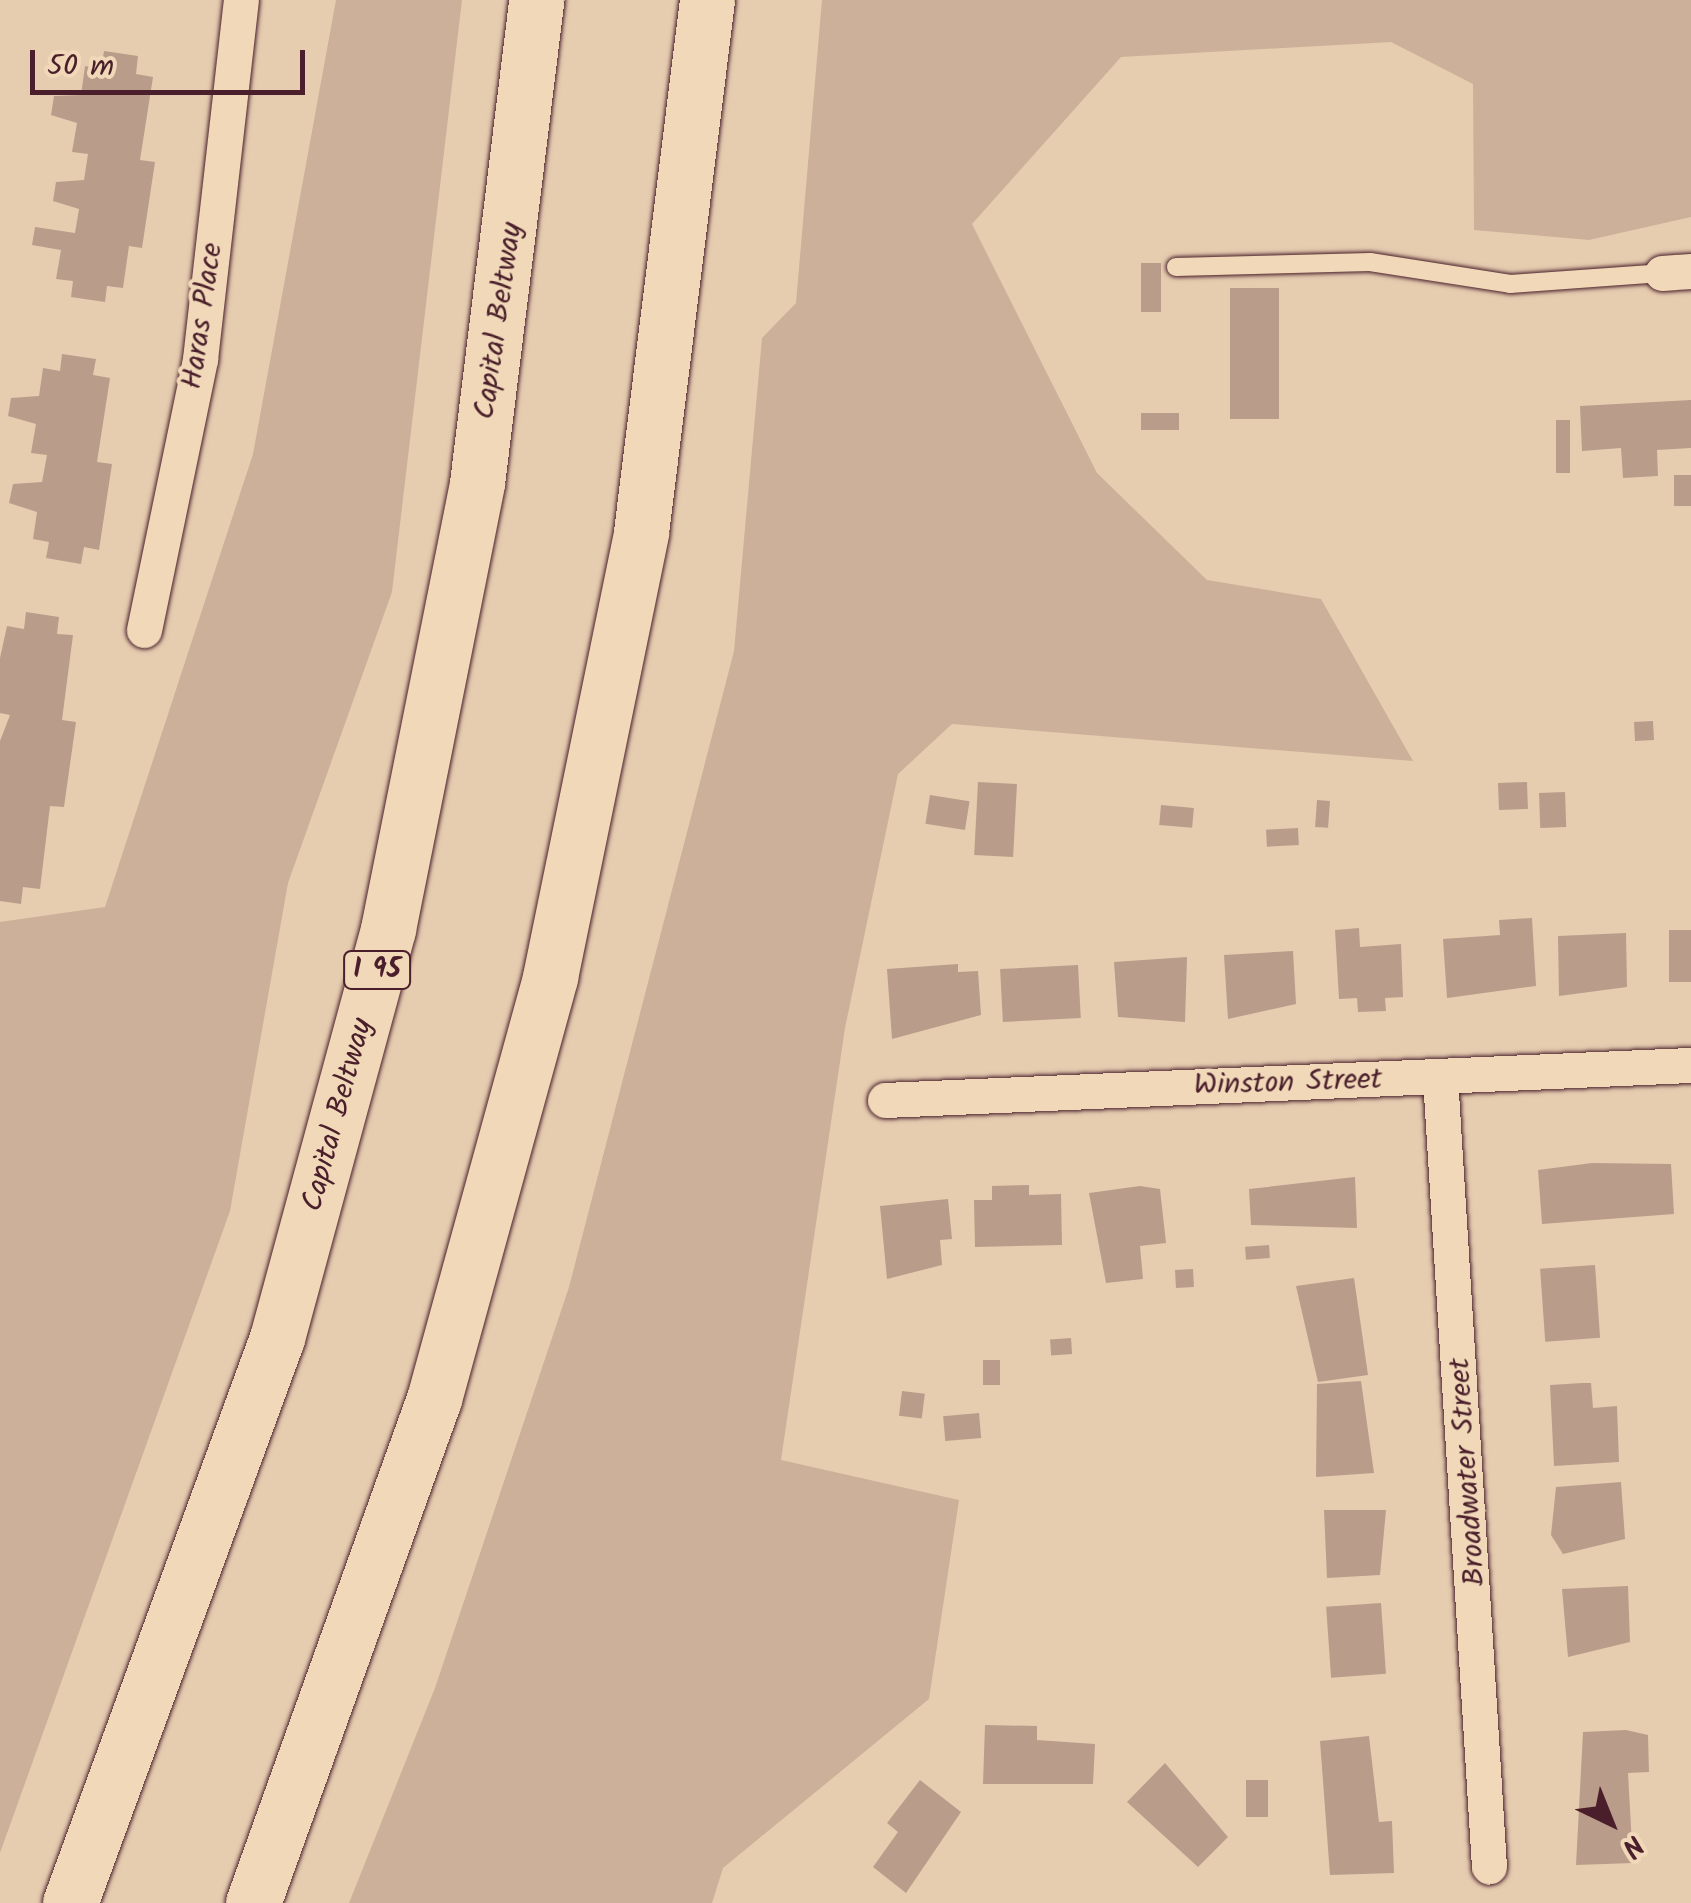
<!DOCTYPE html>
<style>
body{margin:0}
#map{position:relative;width:1691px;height:1903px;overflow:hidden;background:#e6cdb0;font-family:Kalam,sans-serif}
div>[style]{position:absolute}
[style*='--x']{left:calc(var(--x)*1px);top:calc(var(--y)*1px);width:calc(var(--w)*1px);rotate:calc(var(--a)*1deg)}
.green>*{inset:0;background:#ccb099}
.building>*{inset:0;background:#ba9c8b;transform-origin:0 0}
.roads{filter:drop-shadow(0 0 2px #4a1f2b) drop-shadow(0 0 2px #4a1f2b)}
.lane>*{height:18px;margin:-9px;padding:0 9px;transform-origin:9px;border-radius:9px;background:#f0d8b8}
.street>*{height:35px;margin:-17.5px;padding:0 17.5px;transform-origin:17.5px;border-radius:17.5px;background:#f0d8b8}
.highway>*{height:55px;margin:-27.5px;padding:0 27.5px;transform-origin:27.5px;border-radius:27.5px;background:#f0d8b8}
span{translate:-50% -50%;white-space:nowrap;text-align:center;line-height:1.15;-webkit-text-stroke:8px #f0d8b8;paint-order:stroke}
.shield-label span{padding:2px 8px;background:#f0d8b8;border:2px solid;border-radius:8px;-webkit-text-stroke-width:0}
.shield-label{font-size:28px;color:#4a1f2b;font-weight:700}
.street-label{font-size:30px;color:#4a1f2b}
.north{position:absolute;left:1561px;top:1773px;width:100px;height:100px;-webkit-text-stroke:8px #f0d8b8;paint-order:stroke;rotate:137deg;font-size:28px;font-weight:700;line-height:40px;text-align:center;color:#4a1f2b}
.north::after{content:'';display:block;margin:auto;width:35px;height:45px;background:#4a1f2b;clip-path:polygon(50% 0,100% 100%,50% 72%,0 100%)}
.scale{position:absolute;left:30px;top:50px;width:275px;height:45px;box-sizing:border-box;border:5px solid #4a1f2b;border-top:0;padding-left:12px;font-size:30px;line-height:35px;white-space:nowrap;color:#4a1f2b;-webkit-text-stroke:8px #f0d8b8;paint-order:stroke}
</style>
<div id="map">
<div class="green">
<i style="clip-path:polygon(336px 0,462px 0,392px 592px,288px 883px,230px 1211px,0 1853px,0 922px,105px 907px,253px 454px)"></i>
<i style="clip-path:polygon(822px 0,1691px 0,1691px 217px,1589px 240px,1474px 230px,1473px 84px,1391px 42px,1121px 57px,972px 224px,1097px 473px,1207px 580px,1321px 599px,1413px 761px,952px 724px,898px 774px,845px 1028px,781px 1460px,959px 1500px,929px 1699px,723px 1868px,712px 1903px,349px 1903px,435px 1688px,569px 1287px,734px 651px,762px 338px,796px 303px)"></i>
</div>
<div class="building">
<i style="clip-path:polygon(104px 51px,138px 56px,136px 74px,153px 77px,140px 160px,155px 162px,142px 248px,129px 246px,123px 288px,107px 286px,105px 302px,71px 297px,73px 281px,56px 279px,61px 250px,32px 245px,35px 227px,75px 233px,79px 209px,53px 201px,56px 182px,84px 180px,88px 154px,72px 152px,77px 123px,51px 115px,54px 96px,81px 95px,85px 66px,101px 69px)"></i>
<i style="left:1141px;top:263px;width:20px;height:49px"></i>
<i style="left:1230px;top:288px;width:49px;height:131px"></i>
<i style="clip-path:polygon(62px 354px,96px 359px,93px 375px,110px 378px,97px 462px,112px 464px,99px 550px,84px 547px,81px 564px,46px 558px,49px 542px,33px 539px,37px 512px,9px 503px,13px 484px,42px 482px,47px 455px,31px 453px,36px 424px,8px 416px,11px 398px,39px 396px,43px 368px,60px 371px)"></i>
<i style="clip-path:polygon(1691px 400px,1691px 448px,1657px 450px,1658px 476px,1623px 478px,1621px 448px,1582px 451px,1580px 406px)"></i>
<i style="left:1141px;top:413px;width:38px;height:17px"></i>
<i style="left:1556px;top:420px;width:14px;height:53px"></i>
<i style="left:1674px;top:475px;width:17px;height:31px"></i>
<i style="clip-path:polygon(26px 612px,59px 617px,57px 634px,73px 635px,62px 720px,76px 722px,64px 807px,50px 806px,40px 889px,23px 887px,21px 904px,0 901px,0 741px,10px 715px,0 713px,0 658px,7px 626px,24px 629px)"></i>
<i style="left:1653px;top:721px;width:19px;height:19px;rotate:87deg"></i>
<i style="left:978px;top:782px;width:39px;height:73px;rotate:3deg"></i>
<i style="left:1527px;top:782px;width:27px;height:29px;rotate:88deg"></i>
<i style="left:1565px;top:792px;width:35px;height:26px;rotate:88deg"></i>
<i style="left:930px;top:795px;width:40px;height:29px;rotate:9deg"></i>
<i style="left:1317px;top:800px;width:13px;height:27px;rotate:4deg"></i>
<i style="left:1161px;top:805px;width:33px;height:20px;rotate:5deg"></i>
<i style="left:1298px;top:828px;width:17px;height:32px;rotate:87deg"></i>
<i style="clip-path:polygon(1532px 918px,1536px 986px,1447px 998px,1443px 939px,1500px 935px,1499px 920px)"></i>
<i style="clip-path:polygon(1359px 928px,1360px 947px,1401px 944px,1403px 997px,1385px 998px,1386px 1011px,1358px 1012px,1357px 998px,1339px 999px,1335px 930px)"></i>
<i style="left:1691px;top:930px;width:52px;height:22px;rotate:90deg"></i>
<i style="clip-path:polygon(1626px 933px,1627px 987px,1559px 996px,1558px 936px)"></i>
<i style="clip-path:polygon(1293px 951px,1296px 1004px,1228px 1019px,1224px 955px)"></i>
<i style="clip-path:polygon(1187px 957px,1185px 1022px,1118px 1017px,1114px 962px)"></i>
<i style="clip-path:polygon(958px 964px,958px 972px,978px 971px,981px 1015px,892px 1039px,887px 969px)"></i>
<i style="left:1078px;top:965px;width:53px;height:78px;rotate:87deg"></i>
<i style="clip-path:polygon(1592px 1163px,1671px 1164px,1674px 1214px,1542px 1224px,1538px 1170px)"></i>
<i style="clip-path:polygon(1355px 1177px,1357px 1228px,1251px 1225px,1249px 1189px)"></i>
<i style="clip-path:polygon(1029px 1185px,1029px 1195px,1061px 1194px,1062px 1245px,975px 1247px,974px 1200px,992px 1200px,992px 1186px)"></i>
<i style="clip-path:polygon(1140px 1186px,1160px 1189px,1166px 1243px,1140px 1246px,1143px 1279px,1106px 1283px,1089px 1193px)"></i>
<i style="clip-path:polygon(948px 1199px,952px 1239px,940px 1240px,942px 1265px,887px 1279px,880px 1206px)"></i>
<i style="left:1269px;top:1245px;width:13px;height:24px;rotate:86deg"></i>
<i style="left:1595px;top:1265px;width:73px;height:55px;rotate:86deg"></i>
<i style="left:1193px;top:1269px;width:18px;height:18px;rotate:87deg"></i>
<i style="clip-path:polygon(1354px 1278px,1368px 1375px,1318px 1382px,1296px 1286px)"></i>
<i style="left:1071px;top:1338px;width:16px;height:21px;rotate:86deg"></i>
<i style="left:983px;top:1360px;width:17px;height:25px"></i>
<i style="clip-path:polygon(1361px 1381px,1374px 1473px,1316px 1477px,1317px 1384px)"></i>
<i style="clip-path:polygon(1582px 1383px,1591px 1383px,1593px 1408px,1617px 1406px,1619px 1462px,1554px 1466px,1550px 1385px)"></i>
<i style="left:902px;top:1391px;width:23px;height:25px;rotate:7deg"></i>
<i style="left:979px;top:1413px;width:25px;height:36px;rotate:85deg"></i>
<i style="clip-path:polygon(1621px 1482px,1625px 1539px,1563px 1554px,1551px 1535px,1556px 1487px)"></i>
<i style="clip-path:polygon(1324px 1510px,1386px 1510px,1380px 1575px,1327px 1578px)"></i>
<i style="clip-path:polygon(1628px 1586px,1630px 1642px,1568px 1657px,1562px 1589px)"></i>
<i style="left:1381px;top:1603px;width:71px;height:55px;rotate:86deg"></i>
<i style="clip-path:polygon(985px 1725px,1037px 1726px,1037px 1740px,1095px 1744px,1093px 1784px,983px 1784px)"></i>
<i style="clip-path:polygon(1626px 1730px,1648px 1735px,1649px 1772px,1628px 1773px,1633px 1863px,1576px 1865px,1583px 1732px)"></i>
<i style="clip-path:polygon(1369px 1736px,1379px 1822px,1392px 1821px,1394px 1873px,1330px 1875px,1320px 1741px)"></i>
<i style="clip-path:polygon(1165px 1763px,1228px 1837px,1198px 1867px,1127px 1802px)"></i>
<i style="clip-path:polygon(920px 1780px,961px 1812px,906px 1893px,873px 1867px,898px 1832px,887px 1823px)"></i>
<i style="left:1246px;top:1780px;width:22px;height:37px"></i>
</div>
<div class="roads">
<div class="lane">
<i style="--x:1176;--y:267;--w:194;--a:-1.5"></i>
<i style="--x:1370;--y:262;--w:142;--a:8.9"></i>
<i style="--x:1510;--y:284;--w:152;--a:-4.1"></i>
</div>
<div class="street">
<i style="--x:1662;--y:273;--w:29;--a:-4"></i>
<i style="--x:144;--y:630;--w:277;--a:-78.3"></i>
<i style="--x:200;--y:359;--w:361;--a:-83.5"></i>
<i style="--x:1440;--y:1077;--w:791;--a:86.45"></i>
<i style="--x:885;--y:1100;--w:807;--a:-2.49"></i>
</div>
<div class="highway">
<i style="--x:70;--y:1903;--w:602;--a:-69.88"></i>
<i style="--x:277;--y:1338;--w:424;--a:-74.8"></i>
<i style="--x:388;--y:929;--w:455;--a:-78.7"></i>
<i style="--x:477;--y:483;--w:487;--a:-83"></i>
<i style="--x:253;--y:1903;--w:536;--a:-70.25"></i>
<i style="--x:434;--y:1399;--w:438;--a:-74.6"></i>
<i style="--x:550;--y:977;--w:454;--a:-78.4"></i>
<i style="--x:641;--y:532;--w:536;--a:-82.93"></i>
</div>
</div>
<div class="shield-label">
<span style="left:377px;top:970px">I 95</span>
</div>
<div class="street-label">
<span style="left:203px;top:316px;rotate:-82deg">Haras Place</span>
<span style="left:499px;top:321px;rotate:-82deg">Capital Beltway</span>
<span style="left:1288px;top:1083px;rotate:-2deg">Winston Street</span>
<span style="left:338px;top:1115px;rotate:-75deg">Capital Beltway</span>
<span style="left:1468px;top:1472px;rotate:-94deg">Broadwater Street</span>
</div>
<div class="north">N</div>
<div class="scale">50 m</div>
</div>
